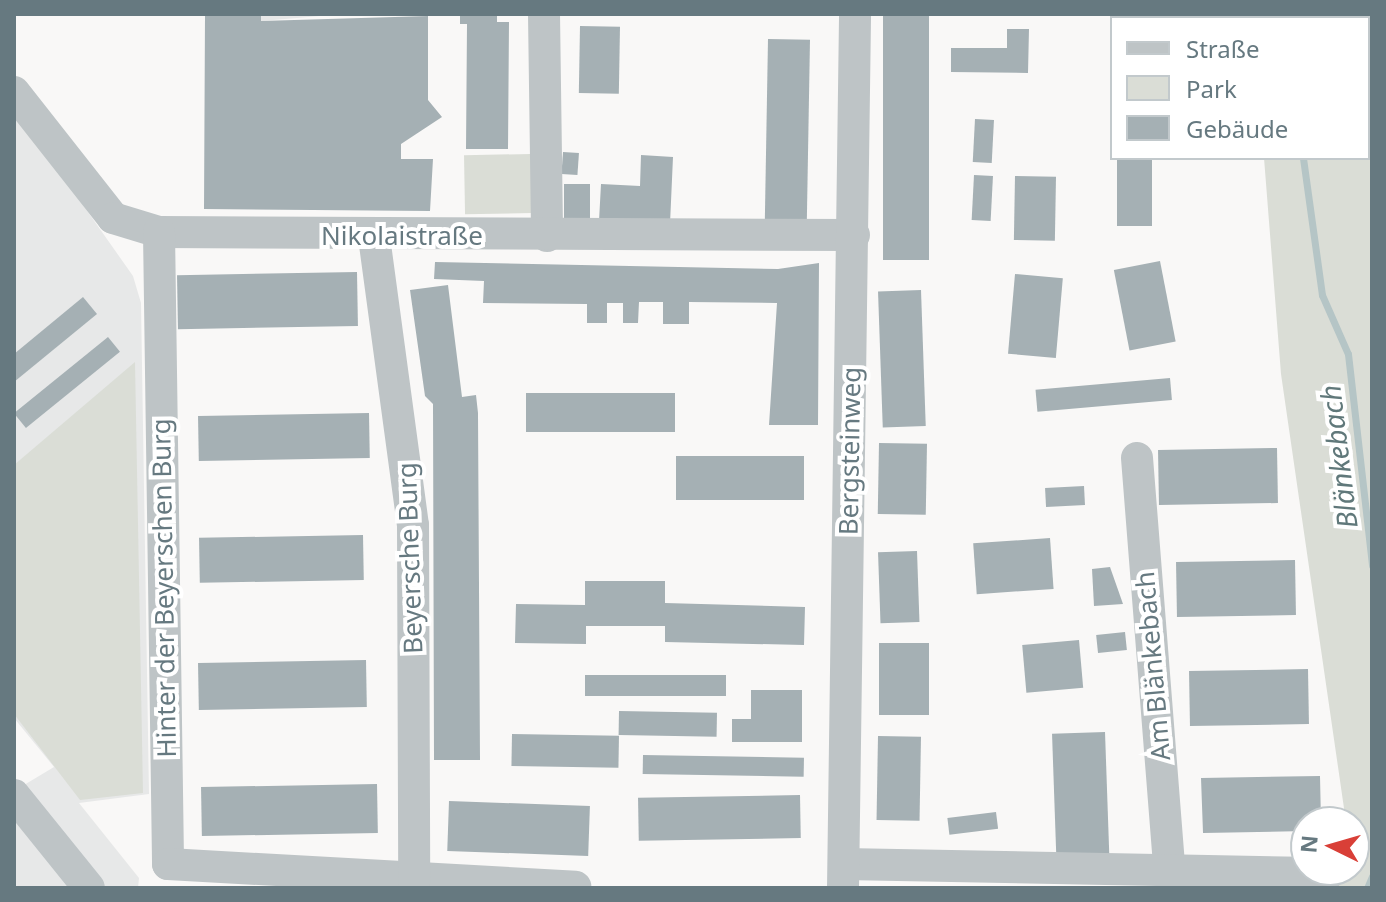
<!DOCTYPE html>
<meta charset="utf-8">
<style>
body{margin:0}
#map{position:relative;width:1386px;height:902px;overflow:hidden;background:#f9f8f7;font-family:"Noto Sans",sans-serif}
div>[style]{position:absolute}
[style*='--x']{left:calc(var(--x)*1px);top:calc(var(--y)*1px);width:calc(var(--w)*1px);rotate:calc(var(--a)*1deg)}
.built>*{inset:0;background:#e7e8e8}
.green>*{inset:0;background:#daddd6;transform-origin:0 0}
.stream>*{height:7px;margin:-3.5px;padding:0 3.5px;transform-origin:3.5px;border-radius:3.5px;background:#b5c5c6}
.building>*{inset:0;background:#a5b0b4;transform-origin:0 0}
.minor>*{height:32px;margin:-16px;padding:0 16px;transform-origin:16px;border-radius:16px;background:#bec4c6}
span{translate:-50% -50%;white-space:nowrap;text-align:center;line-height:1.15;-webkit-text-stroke:8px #fff;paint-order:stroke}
.street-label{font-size:26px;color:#667980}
.water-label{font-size:28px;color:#60787a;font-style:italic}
.frame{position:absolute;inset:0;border:16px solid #667980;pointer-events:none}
.legend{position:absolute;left:1110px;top:16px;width:260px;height:144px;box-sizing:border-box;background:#fff;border:2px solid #c2c9cc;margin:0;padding:10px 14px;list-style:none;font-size:24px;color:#667980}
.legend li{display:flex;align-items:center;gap:16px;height:40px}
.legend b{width:40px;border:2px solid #c2c9cc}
.north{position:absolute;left:1290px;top:806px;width:80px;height:80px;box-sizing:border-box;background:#fff;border:2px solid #c2c9cc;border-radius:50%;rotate:275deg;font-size:22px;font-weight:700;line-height:32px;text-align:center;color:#667980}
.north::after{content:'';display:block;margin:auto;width:28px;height:36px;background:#d93f37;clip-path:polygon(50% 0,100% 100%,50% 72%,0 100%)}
</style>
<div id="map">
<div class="built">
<i style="clip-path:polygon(205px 14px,344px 14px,261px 21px,205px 21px)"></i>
<i style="clip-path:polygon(14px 107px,133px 276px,141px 303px,149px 794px,79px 803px,139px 878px,138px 888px,14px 888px,14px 791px,54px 767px,14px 718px)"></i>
</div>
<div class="green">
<i style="clip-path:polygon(1252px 14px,1372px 14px,1372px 888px,1332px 888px,1341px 870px,1354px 870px,1354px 822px,1346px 822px,1281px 374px,1264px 158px,1368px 158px,1368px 18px)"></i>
<i style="left:531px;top:154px;width:59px;height:67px;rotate:89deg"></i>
<i style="clip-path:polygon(135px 362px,143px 793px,80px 800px,14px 714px,14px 465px)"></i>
</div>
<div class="stream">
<i style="--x:1287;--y:14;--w:4;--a:90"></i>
<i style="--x:1303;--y:158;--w:138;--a:82.1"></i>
<i style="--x:1322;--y:295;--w:64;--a:66.2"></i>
<i style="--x:1348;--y:354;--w:213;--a:83.5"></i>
<i style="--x:1367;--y:888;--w:13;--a:-67"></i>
</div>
<div class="building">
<i style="clip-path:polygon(205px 14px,261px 14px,261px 21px,428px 16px,428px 100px,442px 117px,401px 144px,401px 159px,433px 159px,430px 211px,204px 209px)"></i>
<i style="clip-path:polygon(460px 14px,497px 14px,497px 22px,509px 22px,508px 149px,466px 149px,467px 24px,460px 24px)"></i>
<i style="left:883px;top:14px;width:46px;height:246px"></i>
<i style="left:580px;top:26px;width:40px;height:67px;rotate:1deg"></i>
<i style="clip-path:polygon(1007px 29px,1029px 29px,1028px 73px,951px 72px,951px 48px,1007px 48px)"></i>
<i style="left:768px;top:39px;width:42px;height:184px;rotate:1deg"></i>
<i style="left:975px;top:119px;width:19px;height:43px;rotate:3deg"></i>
<i style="left:563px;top:152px;width:16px;height:22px;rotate:4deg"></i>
<i style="clip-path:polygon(641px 155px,673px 157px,670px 224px,599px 221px,601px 184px,640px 186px)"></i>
<i style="left:1117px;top:158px;width:35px;height:68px"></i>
<i style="left:974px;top:175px;width:19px;height:45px;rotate:3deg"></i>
<i style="left:1015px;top:176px;width:41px;height:64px;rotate:1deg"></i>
<i style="left:564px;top:184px;width:26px;height:37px"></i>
<i style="left:1160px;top:261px;width:82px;height:47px;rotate:79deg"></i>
<i style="clip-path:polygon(435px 262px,778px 269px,819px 263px,818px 425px,769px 425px,777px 303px,689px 302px,689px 324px,663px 324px,663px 302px,639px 302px,638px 323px,623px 323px,623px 303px,607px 303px,607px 323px,587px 323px,587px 304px,483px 303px,484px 281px,434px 279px)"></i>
<i style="left:357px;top:272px;width:54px;height:180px;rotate:89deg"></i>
<i style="left:1015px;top:274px;width:48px;height:80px;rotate:5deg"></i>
<i style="clip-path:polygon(448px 285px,462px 397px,476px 395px,478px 413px,480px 760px,434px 760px,433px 404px,425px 396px,410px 290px)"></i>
<i style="left:921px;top:290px;width:136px;height:43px;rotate:88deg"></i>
<i style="clip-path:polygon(83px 297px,97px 314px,14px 382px,14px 354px)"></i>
<i style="left:108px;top:337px;width:19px;height:121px;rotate:51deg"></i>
<i style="left:1170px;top:378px;width:22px;height:135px;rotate:85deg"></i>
<i style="left:526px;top:393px;width:149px;height:39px"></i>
<i style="left:369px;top:413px;width:45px;height:171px;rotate:89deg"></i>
<i style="left:879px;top:443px;width:48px;height:71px;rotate:1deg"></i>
<i style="left:1277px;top:448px;width:55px;height:119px;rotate:89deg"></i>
<i style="left:676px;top:456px;width:128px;height:44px"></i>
<i style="left:1084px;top:486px;width:19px;height:39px;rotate:87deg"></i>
<i style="left:363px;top:535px;width:45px;height:164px;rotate:89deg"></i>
<i style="left:1050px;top:538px;width:51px;height:77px;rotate:86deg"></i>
<i style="left:917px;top:551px;width:71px;height:39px;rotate:88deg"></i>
<i style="left:1295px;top:560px;width:55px;height:119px;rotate:89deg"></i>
<i style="clip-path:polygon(1110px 567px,1123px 604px,1094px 606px,1092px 569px)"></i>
<i style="clip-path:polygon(585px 581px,665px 581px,665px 603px,805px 607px,804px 645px,665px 642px,665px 626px,586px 626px,586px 644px,515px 643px,516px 604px,585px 605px)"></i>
<i style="left:1125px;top:632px;width:18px;height:29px;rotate:84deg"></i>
<i style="left:1079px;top:640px;width:48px;height:57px;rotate:85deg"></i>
<i style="left:879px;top:643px;width:50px;height:72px"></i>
<i style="left:366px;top:660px;width:47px;height:168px;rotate:89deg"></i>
<i style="left:1308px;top:669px;width:55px;height:119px;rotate:89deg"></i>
<i style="left:726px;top:675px;width:21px;height:141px;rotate:90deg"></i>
<i style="clip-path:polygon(751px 690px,802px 690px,802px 742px,732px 742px,732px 719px,751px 719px)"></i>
<i style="left:619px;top:711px;width:98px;height:24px;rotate:1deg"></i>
<i style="left:1105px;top:732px;width:122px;height:53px;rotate:88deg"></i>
<i style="left:512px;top:734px;width:107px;height:32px;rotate:1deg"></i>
<i style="left:878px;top:736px;width:43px;height:84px;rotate:1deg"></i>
<i style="left:643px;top:755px;width:161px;height:19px;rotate:1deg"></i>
<i style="clip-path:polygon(1320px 776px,1321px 822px,1306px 822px,1306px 831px,1203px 833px,1201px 778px)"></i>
<i style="left:377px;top:784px;width:49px;height:176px;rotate:89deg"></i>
<i style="left:800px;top:795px;width:43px;height:162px;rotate:89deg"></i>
<i style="left:449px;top:801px;width:141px;height:50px;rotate:2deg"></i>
<i style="left:996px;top:812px;width:17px;height:49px;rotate:83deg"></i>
</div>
<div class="minor">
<i style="--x:544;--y:14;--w:222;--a:89.2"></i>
<i style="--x:14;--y:92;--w:160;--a:51.8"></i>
<i style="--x:113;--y:218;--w:48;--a:16.9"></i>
<i style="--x:159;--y:232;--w:695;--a:0.25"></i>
<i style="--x:159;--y:232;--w:632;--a:89.18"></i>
<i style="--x:168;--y:864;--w:408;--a:3.2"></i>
<i style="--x:374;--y:237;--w:291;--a:82.3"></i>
<i style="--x:413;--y:525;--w:356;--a:89.8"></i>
<i style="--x:1137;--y:458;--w:418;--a:85.5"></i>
<i style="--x:14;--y:795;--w:119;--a:51.1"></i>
<i style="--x:844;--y:864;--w:485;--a:1.1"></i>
<i style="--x:843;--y:888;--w:874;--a:-89.21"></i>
</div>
<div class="street-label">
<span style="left:402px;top:236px">Nikolaistraße</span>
<span style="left:850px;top:451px;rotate:-89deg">Bergsteinweg</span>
<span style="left:410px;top:558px;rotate:-92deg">Beyersche Burg</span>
<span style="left:164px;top:588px;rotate:-91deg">Hinter der Beyerschen Burg</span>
<span style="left:1153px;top:666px;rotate:-95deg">Am Blänkebach</span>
</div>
<div class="water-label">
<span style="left:1338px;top:457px;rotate:-97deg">Blänkebach</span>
</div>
<div class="frame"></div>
<ul class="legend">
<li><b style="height:10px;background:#bec4c6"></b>Straße</li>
<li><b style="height:22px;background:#daddd6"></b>Park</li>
<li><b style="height:22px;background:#a5b0b4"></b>Gebäude</li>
</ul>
<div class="north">N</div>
</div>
